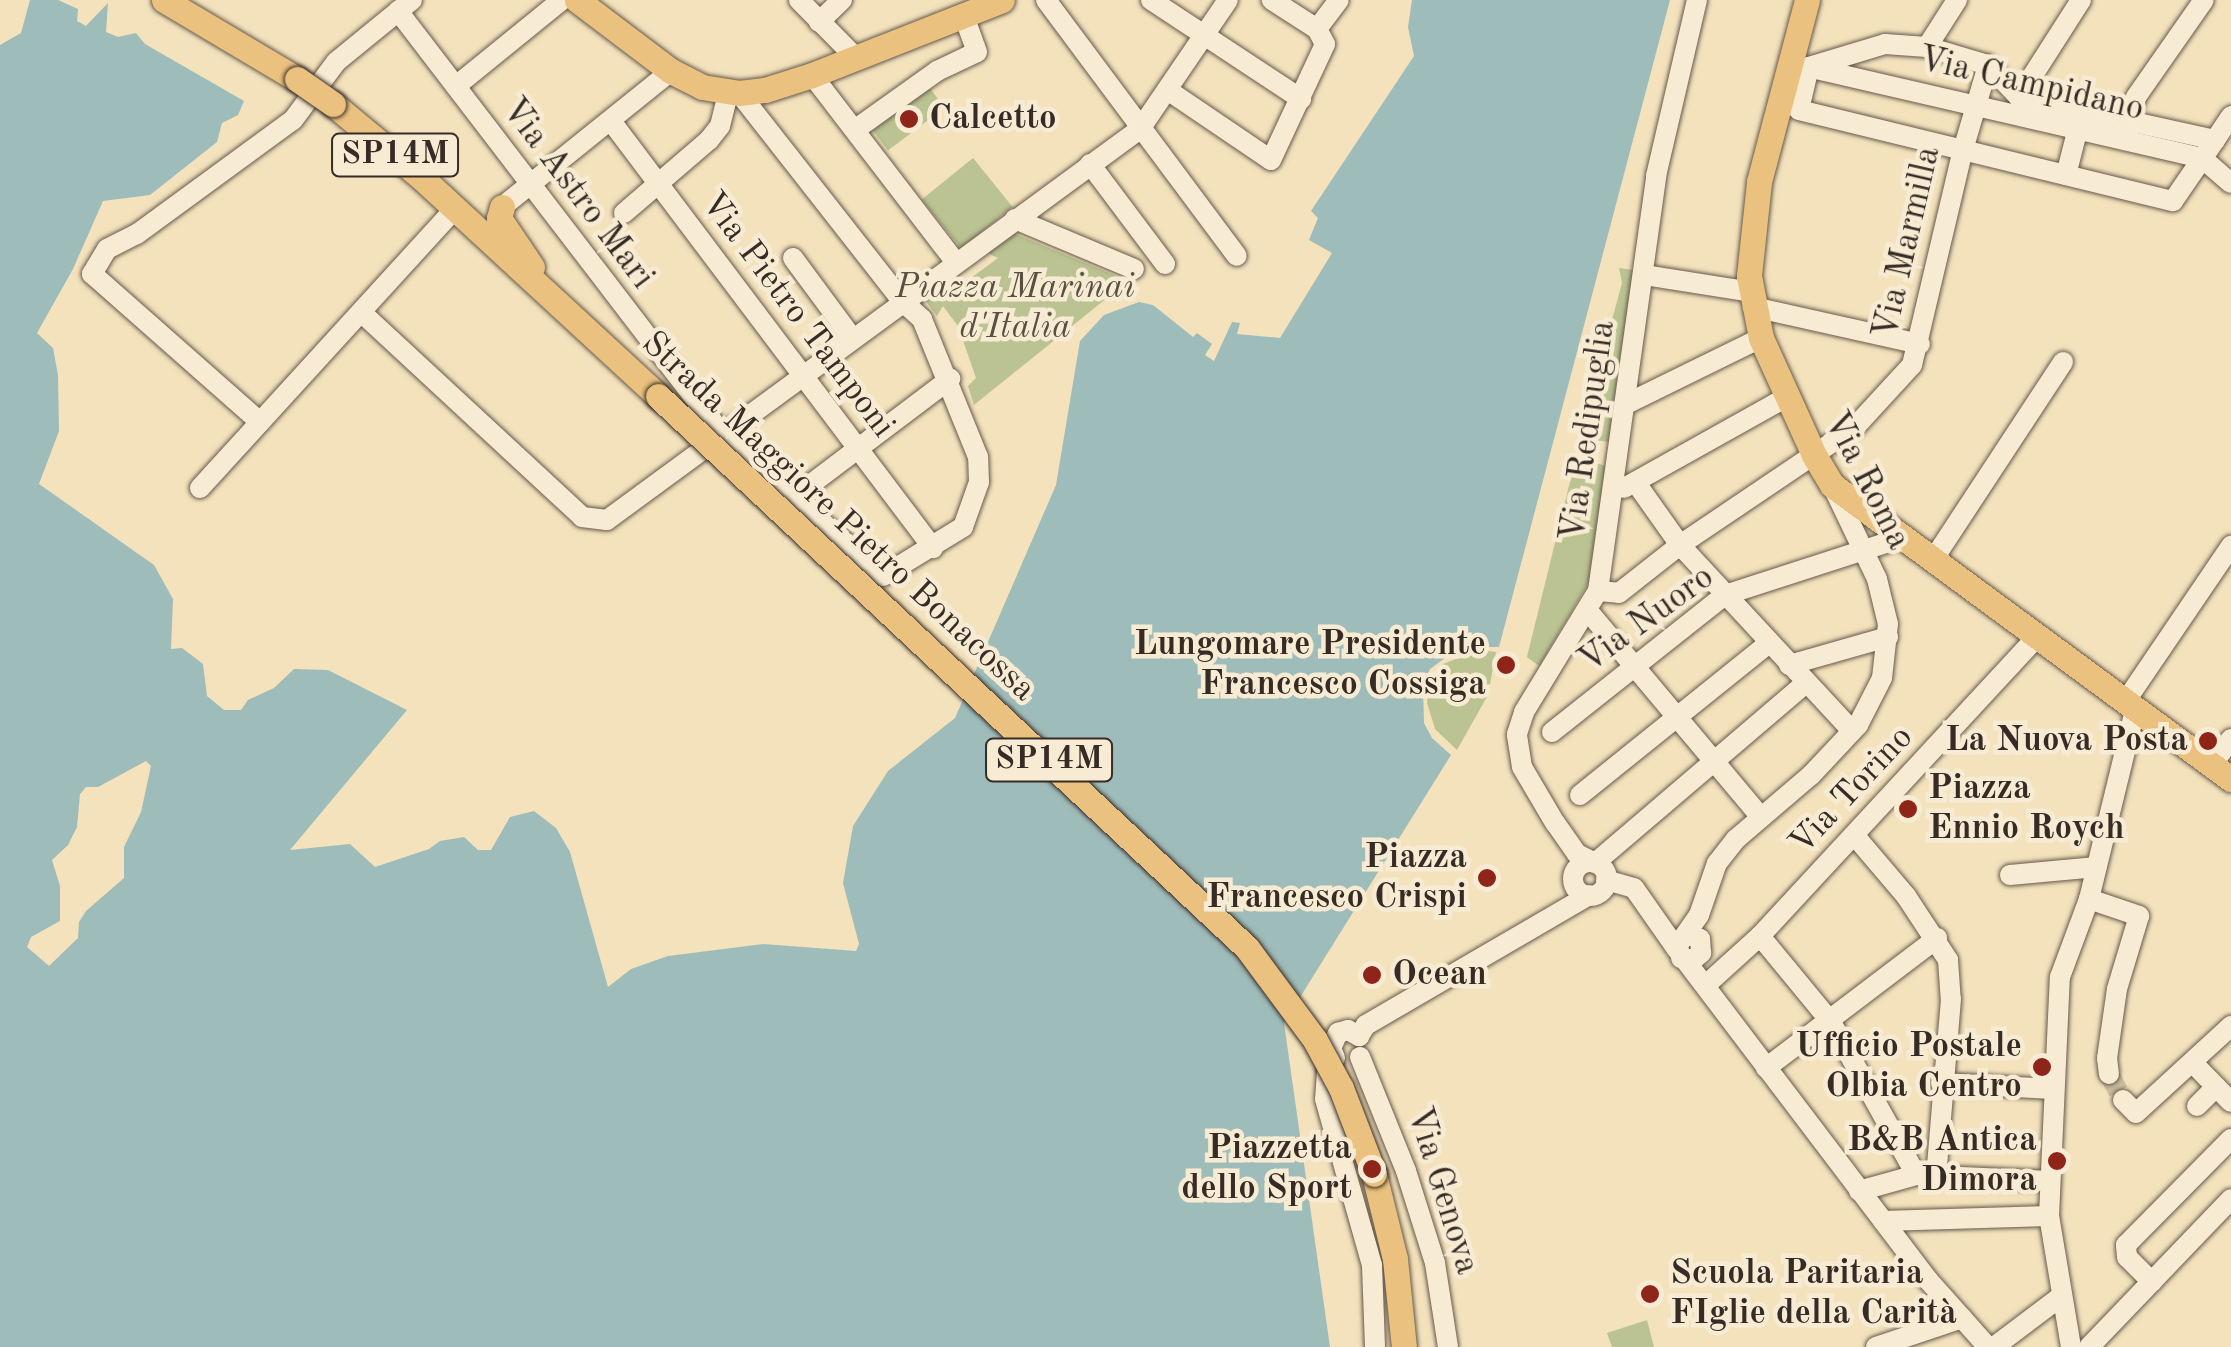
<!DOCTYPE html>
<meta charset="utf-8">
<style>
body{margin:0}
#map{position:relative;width:2231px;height:1347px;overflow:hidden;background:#f3e2bc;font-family:"Old Standard TT",serif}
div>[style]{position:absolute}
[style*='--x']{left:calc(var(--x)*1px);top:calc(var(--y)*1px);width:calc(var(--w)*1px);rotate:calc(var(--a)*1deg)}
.green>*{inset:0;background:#bac391;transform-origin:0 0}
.water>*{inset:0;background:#9ebcb9}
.minor-tunnel>*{height:20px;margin-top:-10px;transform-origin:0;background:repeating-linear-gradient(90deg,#cdbd9e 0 20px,transparent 0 30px)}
.roads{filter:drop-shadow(0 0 2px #66594c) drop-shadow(0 0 2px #66594c)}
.minor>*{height:20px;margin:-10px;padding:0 10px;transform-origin:10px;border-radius:10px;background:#f7ecd3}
.minor>.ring{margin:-10px;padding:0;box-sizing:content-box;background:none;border:20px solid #f7ecd3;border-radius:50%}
.major>*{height:25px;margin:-12.5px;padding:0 12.5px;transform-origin:12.5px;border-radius:12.5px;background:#eac17e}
.bridges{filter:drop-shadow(0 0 2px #372b26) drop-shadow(0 0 2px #372b26)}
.major-bridge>*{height:25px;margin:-12.5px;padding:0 12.5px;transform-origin:12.5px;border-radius:12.5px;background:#eac17e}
.dots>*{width:28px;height:28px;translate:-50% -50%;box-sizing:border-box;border:5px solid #f7ecd3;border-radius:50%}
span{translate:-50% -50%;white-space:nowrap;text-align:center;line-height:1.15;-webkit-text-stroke:9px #f7ecd3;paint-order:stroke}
.shield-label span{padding:2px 8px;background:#f7ecd3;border:2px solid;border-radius:8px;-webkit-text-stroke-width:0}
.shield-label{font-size:32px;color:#372b26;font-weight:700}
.street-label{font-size:35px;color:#372b26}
.poi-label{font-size:35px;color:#372b26;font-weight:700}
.left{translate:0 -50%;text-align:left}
.right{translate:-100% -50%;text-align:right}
.park-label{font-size:35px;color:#585141;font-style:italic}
</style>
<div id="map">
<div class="green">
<i style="left:929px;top:87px;width:26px;height:71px;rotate:53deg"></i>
<i style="left:973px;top:158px;width:63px;height:66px;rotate:51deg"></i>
<i style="clip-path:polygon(1013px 233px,1128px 281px,974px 405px,968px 386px,976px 378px,958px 326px,943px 306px,937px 316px,924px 299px,941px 287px,952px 292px,998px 258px,987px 253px)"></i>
<i style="clip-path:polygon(1619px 268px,1633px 270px,1609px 442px,1580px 438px,1622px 283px)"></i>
<i style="clip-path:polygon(1576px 457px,1606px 466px,1589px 582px,1539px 666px,1527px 657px)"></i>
<i style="clip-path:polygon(1479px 650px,1496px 652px,1488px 695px,1457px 750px,1435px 729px,1427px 703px,1428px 689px,1443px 664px)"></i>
<i style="clip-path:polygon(1647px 1320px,1654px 1347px,1612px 1347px,1607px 1333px)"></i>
</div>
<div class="water">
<i style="clip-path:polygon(evenodd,30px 0,58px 0,78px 9px,77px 21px,86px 26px,108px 3px,106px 32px,118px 37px,136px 33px,145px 44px,244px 101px,238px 115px,222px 123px,217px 142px,150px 195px,103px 201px,73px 269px,37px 333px,53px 348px,58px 375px,59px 431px,39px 484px,154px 565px,173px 599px,171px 649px,182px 648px,203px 664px,207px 696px,224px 710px,241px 710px,248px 700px,274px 688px,294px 669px,328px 670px,407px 710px,290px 850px,350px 844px,375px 867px,429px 849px,440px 841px,464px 837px,478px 850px,491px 850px,510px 817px,534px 811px,556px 828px,570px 852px,608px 987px,631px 969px,668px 956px,763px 944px,856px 951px,859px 944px,843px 883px,853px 826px,888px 771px,955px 718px,1056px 485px,1080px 341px,1104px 315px,1139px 302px,1153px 305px,1193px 337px,1197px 333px,1212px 344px,1205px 355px,1214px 361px,1232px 322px,1240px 323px,1237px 334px,1280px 338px,1332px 253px,1309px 240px,1318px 218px,1311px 211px,1414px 56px,1408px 27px,1412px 0,1670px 0,1499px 647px,1460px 647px,1430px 669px,1423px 686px,1424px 723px,1432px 738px,1451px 755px,1284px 1023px,1330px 1347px,0 1347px,0 45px,21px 33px,30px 0,146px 761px,151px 766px,141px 812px,124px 847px,124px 878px,86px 911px,79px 922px,78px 938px,49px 966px,27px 947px,31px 937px,60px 921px,60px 886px,52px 860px,68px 845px,77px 827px,80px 794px,86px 787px,98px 787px,146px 761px)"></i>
</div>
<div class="minor-tunnel">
<i style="--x:2109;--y:1074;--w:30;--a:62"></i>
</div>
<div class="roads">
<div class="minor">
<i style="--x:799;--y:0;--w:81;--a:45.5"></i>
<i style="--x:1046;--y:0;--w:319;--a:53.3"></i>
<i style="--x:1151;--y:0;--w:180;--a:33.4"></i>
<i style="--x:398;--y:11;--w:534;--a:52.53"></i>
<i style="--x:723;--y:435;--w:213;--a:41.4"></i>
<i style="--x:883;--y:576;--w:94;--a:-31.5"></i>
<i style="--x:963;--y:527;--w:48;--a:-70.4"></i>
<i style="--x:979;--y:482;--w:25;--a:-92"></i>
<i style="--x:978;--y:457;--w:149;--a:-112.1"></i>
<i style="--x:922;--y:319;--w:25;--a:-138"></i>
<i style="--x:903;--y:302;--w:266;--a:-128.1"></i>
<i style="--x:819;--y:22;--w:32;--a:-44"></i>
<i style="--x:1317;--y:29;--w:36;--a:-53"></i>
<i style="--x:1927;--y:47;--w:56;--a:-57.4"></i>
<i style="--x:1812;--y:68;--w:400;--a:13"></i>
<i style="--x:2202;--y:158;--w:38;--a:41"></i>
<i style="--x:812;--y:75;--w:237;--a:52.5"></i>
<i style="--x:456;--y:86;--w:136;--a:-39.1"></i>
<i style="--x:1169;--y:91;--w:123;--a:34.1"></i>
<i style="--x:1271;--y:160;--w:128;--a:-65"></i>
<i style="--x:1325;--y:44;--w:17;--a:-118"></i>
<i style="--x:1317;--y:29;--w:54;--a:-147.2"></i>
<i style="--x:2019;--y:97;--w:115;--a:-57.4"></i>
<i style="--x:611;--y:121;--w:535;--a:52.98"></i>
<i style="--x:856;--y:129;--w:100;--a:-35.6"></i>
<i style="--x:937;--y:71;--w:44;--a:-25.4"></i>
<i style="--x:977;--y:52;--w:38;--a:-110"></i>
<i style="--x:2126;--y:135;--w:39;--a:-75"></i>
<i style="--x:2136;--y:97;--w:118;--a:-55"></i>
<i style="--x:2215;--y:140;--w:201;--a:-167.6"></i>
<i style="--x:2019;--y:97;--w:45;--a:-134.1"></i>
<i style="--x:1988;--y:65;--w:64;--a:-163.6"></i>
<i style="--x:1927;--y:47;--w:42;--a:-175.9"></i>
<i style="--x:1885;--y:44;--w:79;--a:163.2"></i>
<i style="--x:1809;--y:67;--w:44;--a:103.1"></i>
<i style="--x:1799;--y:110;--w:385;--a:13.7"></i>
<i style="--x:2173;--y:201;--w:74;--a:-55.5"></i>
<i style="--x:2215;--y:140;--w:29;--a:-56"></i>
<i style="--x:1090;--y:164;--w:125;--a:53.1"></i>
<i style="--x:2066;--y:175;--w:49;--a:-75.7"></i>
<i style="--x:502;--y:207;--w:217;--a:-38.8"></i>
<i style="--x:624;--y:213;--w:112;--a:-40.7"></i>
<i style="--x:709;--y:140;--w:18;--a:-52"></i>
<i style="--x:720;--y:126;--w:36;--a:-76"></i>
<i style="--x:1015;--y:219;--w:129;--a:22.8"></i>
<i style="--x:793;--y:258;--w:101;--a:53.5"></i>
<i style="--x:1644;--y:275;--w:108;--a:9"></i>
<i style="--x:1753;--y:307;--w:171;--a:12.5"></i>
<i style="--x:361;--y:312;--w:301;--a:42.8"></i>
<i style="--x:582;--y:517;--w:25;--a:7"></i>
<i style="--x:607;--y:520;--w:661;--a:-36.26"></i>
<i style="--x:1140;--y:129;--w:156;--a:-55.7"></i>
<i style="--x:1626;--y:404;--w:150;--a:-26.1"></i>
<i style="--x:260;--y:422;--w:224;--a:-138.6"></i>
<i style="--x:92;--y:274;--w:29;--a:-59"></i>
<i style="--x:107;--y:249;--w:34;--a:-27"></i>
<i style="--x:137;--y:234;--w:193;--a:-36.2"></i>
<i style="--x:293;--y:120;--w:72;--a:-53.4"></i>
<i style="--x:336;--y:62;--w:98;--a:-39.2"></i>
<i style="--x:1636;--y:483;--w:76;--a:54.6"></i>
<i style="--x:1680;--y:545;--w:253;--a:47.2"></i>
<i style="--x:1832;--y:485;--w:104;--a:64.4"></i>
<i style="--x:1877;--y:579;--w:46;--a:76.3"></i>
<i style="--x:1888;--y:624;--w:54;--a:96.3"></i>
<i style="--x:1882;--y:678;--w:53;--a:117.1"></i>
<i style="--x:1858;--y:725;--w:69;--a:133.2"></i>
<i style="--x:1811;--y:775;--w:99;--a:139.5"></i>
<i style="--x:1736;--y:839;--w:31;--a:128"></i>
<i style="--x:1717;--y:863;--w:55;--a:109.1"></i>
<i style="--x:1699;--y:915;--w:40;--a:124.9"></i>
<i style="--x:1676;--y:948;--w:417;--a:52.8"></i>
<i style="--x:1928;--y:1280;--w:90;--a:48.2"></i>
<i style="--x:200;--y:488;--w:378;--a:-47.6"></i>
<i style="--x:1624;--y:488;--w:184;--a:-29.2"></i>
<i style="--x:794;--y:497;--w:196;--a:-37.1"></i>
<i style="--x:1933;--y:560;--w:237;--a:-56.7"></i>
<i style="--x:1598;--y:591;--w:21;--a:5"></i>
<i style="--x:1619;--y:593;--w:78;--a:-38.2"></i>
<i style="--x:1680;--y:545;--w:211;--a:-34"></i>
<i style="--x:1855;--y:427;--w:84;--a:-47.4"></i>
<i style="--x:1912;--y:365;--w:221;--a:-76.7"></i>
<i style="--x:1963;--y:150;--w:89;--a:-73.6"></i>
<i style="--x:1588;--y:611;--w:269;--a:50"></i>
<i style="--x:1789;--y:665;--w:103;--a:-15.8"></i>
<i style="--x:2125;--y:702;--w:189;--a:-55.8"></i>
<i style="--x:1552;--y:732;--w:221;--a:-38.4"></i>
<i style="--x:1725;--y:595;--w:186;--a:-17.9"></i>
<i style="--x:2212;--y:765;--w:32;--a:-54"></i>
<i style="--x:1580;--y:795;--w:243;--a:-38.8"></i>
<i style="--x:1855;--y:836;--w:79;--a:49.6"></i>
<i style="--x:1906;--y:896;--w:77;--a:56.7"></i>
<i style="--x:1948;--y:960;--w:39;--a:86"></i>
<i style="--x:1951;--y:999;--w:179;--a:94.8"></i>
<i style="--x:1593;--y:862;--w:18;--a:-153"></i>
<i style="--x:1577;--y:854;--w:38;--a:-125"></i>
<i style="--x:1555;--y:823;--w:65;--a:-120.5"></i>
<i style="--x:1522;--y:767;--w:33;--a:-99"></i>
<i style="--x:1517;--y:734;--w:23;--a:-72"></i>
<i style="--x:1524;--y:712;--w:142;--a:-58.6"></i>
<i style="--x:1598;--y:591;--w:419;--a:-82"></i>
<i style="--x:1656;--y:176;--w:181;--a:-76.9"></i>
<i class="ring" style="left:1573px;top:862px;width:14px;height:14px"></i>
<i style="--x:1595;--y:863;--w:277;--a:-40.5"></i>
<i style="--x:2010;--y:875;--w:87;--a:-5.3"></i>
<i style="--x:1606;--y:880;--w:29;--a:16"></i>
<i style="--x:1634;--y:888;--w:73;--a:55"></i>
<i style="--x:2089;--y:899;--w:53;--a:18.8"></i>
<i style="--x:2139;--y:916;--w:76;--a:106.8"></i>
<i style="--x:2117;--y:989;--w:70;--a:98.2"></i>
<i style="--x:2107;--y:1058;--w:16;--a:83"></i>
<i style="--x:1760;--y:936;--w:112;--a:50.5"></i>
<i style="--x:1831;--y:1022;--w:175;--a:60.9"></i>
<i style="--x:1681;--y:958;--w:12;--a:9"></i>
<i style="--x:1693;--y:960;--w:11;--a:-41"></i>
<i style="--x:1701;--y:953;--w:14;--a:-94"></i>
<i style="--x:1700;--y:939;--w:13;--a:-157"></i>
<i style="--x:1707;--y:984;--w:72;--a:-42.2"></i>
<i style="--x:1760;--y:936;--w:409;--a:-47.2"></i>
<i style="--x:1359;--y:1036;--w:13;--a:-58"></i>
<i style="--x:1366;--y:1025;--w:258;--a:-30.2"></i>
<i style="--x:1360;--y:1057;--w:123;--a:68"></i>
<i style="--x:1406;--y:1171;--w:96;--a:72.5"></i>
<i style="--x:1435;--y:1263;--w:85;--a:81.2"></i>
<i style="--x:1335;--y:1058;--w:11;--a:-112"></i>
<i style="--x:1331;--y:1048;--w:17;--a:-65"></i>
<i style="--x:1338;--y:1033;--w:10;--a:-17"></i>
<i style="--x:1348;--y:1030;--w:13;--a:29"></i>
<i style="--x:1334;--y:1060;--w:14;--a:120"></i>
<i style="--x:1327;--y:1072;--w:27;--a:94"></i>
<i style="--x:1325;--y:1099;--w:173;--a:74.2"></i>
<i style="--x:1372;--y:1265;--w:82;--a:87.9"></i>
<i style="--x:2193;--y:1063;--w:54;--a:45.7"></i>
<i style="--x:1766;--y:1068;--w:215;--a:-37.2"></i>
<i style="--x:1941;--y:1083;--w:112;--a:3.1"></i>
<i style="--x:2123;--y:1100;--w:18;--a:45"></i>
<i style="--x:2136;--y:1113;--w:129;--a:-42.5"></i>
<i style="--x:2197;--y:1106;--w:27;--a:-45"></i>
<i style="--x:1859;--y:1191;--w:59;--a:-15.7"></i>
<i style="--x:1916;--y:1175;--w:134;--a:2.6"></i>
<i style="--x:1883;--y:1221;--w:166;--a:-1.7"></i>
<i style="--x:2152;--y:1282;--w:35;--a:-135"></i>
<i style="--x:2127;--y:1257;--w:12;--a:-95"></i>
<i style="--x:2126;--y:1245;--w:149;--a:-45.3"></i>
<i style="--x:1876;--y:1347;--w:91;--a:-18.6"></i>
<i style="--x:1994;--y:1347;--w:83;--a:-37.1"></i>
<i style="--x:2071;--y:1347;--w:133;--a:-99.5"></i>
<i style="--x:2049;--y:1216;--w:239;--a:-87.4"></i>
<i style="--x:2060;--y:977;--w:83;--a:-69.6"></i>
<i style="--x:2089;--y:899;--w:195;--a:-76.3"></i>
<i style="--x:2089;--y:1347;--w:205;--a:-46.2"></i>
</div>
<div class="major">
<i style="--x:164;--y:0;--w:155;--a:30.7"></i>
<i style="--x:577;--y:0;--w:118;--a:37.1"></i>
<i style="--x:671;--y:71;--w:35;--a:27"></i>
<i style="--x:702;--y:87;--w:37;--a:9"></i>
<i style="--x:739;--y:93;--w:26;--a:-7"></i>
<i style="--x:765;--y:90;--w:49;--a:-17.7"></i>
<i style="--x:812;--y:75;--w:204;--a:-21.5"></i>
<i style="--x:1807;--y:0;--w:188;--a:104.8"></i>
<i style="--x:1759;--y:182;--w:95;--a:96.1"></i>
<i style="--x:1749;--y:276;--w:63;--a:79"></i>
<i style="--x:1761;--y:338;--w:128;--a:65.6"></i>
<i style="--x:1814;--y:455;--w:35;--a:59"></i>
<i style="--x:1832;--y:485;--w:496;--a:36.4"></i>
<i style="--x:333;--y:104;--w:117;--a:39.8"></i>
<i style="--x:423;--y:179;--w:320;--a:42.7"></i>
<i style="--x:502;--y:207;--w:11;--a:105"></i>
<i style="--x:499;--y:218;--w:59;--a:56"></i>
<i style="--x:1374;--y:1174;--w:88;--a:76.1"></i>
<i style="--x:1395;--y:1259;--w:88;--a:84.2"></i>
</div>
</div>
<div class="bridges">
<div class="major-bridge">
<i style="--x:297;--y:79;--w:44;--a:34.8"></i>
<i style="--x:658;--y:396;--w:807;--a:43.14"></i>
<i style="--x:1247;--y:948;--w:114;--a:53.5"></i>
<i style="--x:1315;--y:1040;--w:55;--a:61.6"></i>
<i style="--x:1341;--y:1088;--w:92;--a:69"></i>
</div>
</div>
<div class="dots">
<i style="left:909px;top:119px;background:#8f2418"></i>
<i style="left:1506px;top:665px;background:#8f2418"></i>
<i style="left:2208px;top:741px;background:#8f2418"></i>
<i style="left:1908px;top:809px;background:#8f2418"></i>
<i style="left:1487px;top:878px;background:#8f2418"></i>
<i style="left:1372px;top:975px;background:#8f2418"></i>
<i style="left:2042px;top:1067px;background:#8f2418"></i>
<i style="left:2057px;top:1161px;background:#8f2418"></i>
<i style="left:1372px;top:1169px;background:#8f2418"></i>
<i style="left:1650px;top:1294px;background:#8f2418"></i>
</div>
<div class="shield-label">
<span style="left:395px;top:155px">SP14M</span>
<span style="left:1049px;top:760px">SP14M</span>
</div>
<div class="street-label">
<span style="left:2031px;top:85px;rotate:13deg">Via Campidano</span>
<span style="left:577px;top:194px;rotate:53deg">Via Astro Mari</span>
<span style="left:1908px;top:243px;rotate:-77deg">Via Marmilla</span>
<span style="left:797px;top:315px;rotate:53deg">Via Pietro Tamponi</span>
<span style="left:1589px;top:431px;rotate:-82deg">Via Redipuglia</span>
<span style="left:1866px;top:481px;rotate:63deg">Via Roma</span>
<span style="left:838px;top:517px;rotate:43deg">Strada Maggiore Pietro Bonacossa</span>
<span style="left:1647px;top:620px;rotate:-36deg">Via Nuoro</span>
<span style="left:1852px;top:791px;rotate:-47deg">Via Torino</span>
<span style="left:1442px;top:1191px;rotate:73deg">Via Genova</span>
</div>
<div class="poi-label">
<span class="left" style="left:929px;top:119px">Calcetto</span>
<span class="right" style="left:1486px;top:665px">Lungomare Presidente<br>Francesco Cossiga</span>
<span class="right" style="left:2188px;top:741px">La Nuova Posta</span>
<span class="left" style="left:1928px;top:809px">Piazza<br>Ennio Roych</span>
<span class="right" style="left:1467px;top:878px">Piazza<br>Francesco Crispi</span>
<span class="left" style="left:1392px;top:975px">Ocean</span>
<span class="right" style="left:2022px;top:1067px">Ufficio Postale<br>Olbia Centro</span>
<span class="right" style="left:2037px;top:1161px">B&amp;B Antica<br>Dimora</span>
<span class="right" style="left:1352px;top:1169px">Piazzetta<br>dello Sport</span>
<span class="left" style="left:1670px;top:1294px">Scuola Paritaria<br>FIglie della Carità</span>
</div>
<div class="park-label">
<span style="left:1015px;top:308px">Piazza Marinai<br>d'Italia</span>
</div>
</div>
